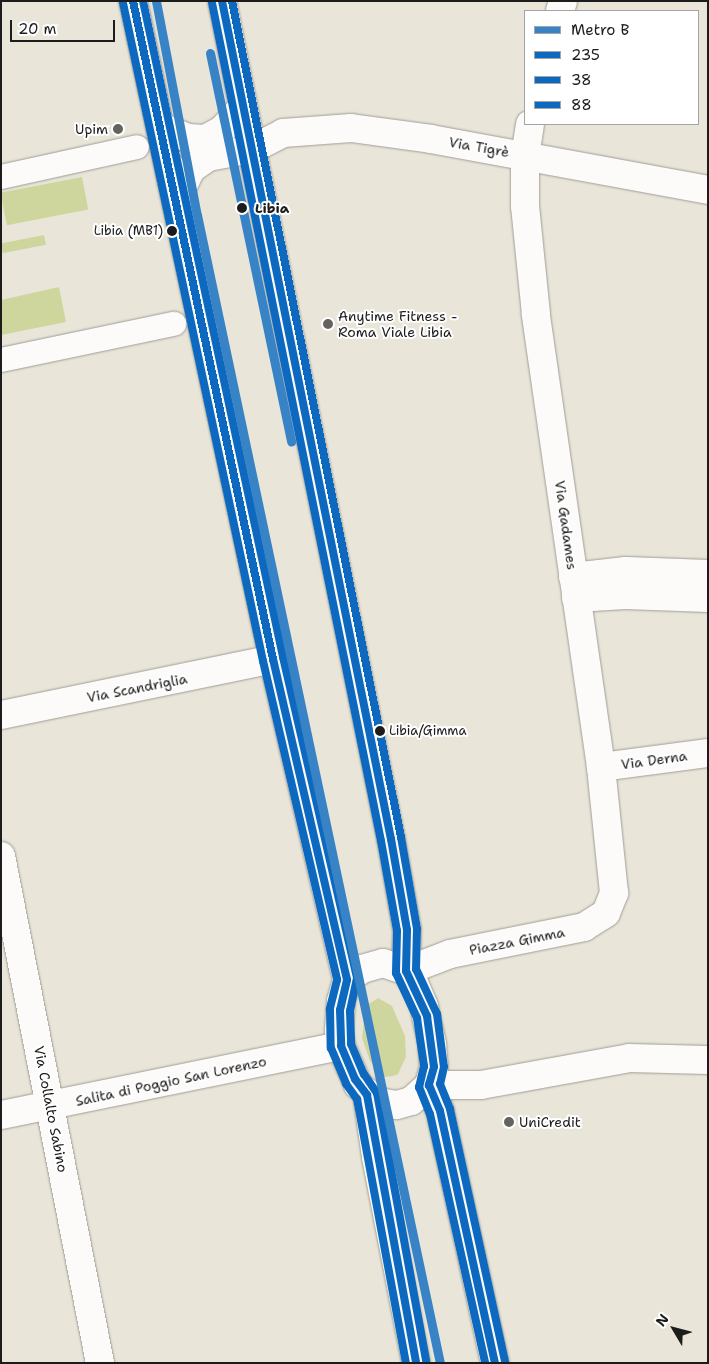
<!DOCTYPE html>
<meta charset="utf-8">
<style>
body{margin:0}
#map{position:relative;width:709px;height:1364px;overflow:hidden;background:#e9e6d9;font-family:"Shantell Sans",sans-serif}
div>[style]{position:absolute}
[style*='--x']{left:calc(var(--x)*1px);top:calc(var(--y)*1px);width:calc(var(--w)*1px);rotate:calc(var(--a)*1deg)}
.green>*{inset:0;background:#ced69d;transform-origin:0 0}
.roads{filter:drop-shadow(0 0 1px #9f9d96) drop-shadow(0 0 1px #9f9d96)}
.pedestrian>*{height:24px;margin:-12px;padding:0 12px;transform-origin:12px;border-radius:12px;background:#fcfbf9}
.minor>*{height:28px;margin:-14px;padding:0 14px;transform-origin:14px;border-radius:14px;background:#fcfbf9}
.tertiary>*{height:28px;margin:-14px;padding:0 14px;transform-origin:14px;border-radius:14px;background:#fcfbf9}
.bus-1>*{height:8px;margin:-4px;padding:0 4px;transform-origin:4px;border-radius:4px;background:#0c69bf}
.bus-2>*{height:8px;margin:-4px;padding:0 4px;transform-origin:4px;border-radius:4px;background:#0c69bf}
.bus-3>*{height:8px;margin:-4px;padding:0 4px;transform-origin:4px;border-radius:4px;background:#0c69bf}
.metro-1>*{height:9px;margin:-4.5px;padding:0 4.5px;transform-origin:4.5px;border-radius:4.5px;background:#3783c6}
.dots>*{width:14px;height:14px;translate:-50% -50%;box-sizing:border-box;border:2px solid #fff;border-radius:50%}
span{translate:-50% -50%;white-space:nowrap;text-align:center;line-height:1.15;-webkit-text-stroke:4px #fff;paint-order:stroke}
.bus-label{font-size:13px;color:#1c1c1c}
.right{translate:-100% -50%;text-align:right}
.left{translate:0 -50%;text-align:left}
.poi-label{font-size:14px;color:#1c1c1c}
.street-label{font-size:14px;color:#1c1c1c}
.stop-label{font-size:14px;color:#1c1c1c;font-weight:700}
.frame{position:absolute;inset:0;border:2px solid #1c1c1c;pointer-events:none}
.legend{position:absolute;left:524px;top:10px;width:175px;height:115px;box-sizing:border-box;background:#fff;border:1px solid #a4a4a4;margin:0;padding:6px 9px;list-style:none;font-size:15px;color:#1c1c1c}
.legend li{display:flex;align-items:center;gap:10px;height:25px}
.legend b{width:25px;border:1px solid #a4a4a4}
.north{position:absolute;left:649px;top:1304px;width:50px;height:50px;-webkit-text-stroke:4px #fff;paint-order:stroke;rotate:307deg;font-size:14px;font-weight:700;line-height:20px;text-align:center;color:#1c1c1c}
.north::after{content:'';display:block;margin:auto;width:18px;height:22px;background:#1c1c1c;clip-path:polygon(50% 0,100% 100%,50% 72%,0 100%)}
.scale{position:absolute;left:10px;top:20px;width:105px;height:22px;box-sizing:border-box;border:2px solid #1c1c1c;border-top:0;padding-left:6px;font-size:15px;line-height:18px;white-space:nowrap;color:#1c1c1c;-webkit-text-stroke:4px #fff;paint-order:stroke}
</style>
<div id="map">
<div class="green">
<i style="left:82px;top:177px;width:33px;height:83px;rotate:79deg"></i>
<i style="left:44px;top:235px;width:10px;height:44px;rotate:79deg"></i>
<i style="clip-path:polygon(59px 287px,66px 322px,1px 335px,1px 300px)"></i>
<i style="clip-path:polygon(378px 998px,392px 1006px,405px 1036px,406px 1057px,398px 1074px,393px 1076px,384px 1077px,370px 1061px,362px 1038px,366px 1006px)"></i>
</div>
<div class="roads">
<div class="pedestrian">
<i style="--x:1;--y:177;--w:139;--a:-12.4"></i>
<i style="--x:1;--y:360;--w:177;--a:-11.8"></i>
</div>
<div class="minor">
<i style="--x:560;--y:11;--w:10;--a:-73"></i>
<i style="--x:161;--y:127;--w:29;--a:22"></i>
<i style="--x:188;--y:138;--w:17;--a:3"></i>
<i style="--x:205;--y:139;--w:19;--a:-28"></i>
<i style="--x:222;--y:130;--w:31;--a:-48"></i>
<i style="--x:177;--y:199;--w:33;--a:-65"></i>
<i style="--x:191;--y:169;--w:21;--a:-35"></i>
<i style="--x:208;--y:157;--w:45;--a:-10.3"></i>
<i style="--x:252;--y:149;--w:35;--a:-27"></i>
<i style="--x:283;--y:133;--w:68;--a:-4.2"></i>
<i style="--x:351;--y:128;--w:81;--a:7.8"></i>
<i style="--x:431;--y:139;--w:282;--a:10.4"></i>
<i style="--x:708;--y:574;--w:82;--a:-177.9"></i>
<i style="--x:626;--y:571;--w:24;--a:92"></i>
<i style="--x:625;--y:595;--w:83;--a:2.1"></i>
<i style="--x:573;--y:577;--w:53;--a:-6.5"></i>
<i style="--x:576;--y:598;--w:49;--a:-3.5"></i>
<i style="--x:1;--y:715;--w:278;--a:-11.6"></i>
<i style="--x:601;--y:767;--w:108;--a:-7.5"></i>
<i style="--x:1;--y:856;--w:517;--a:78.95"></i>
<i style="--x:406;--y:971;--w:47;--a:-21.1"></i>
<i style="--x:450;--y:954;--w:137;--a:-11.4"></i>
<i style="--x:584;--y:927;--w:26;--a:-32"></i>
<i style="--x:606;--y:913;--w:22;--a:-68"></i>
<i style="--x:614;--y:893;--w:127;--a:-95.9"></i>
<i style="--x:601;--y:767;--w:458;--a:-98.2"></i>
<i style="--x:536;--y:314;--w:109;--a:-95.8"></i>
<i style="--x:525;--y:206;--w:50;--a:-90"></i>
<i style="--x:525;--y:156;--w:32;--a:-81"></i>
<i style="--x:429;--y:1085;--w:52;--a:0"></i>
<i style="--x:481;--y:1085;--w:150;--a:-10.3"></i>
<i style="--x:629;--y:1058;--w:79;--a:1.5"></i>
<i style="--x:1;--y:1115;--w:347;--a:-11.5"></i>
</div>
<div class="tertiary">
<i style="--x:133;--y:1;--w:673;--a:77.99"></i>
<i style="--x:273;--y:659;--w:329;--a:77"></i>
<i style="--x:222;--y:1;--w:855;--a:78.6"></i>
<i style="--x:391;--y:839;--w:92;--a:80"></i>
<i style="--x:407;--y:930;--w:41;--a:91.4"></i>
<i style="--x:383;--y:963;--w:24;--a:19"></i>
<i style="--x:406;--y:971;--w:14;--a:56"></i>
<i style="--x:414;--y:983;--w:25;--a:67"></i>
<i style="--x:424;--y:1006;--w:40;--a:78"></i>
<i style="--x:432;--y:1045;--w:22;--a:85"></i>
<i style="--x:434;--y:1067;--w:19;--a:106"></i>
<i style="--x:429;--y:1085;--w:24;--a:138"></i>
<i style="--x:411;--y:1101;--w:15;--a:164"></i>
<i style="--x:397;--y:1105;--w:18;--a:-171"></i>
<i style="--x:379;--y:1102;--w:27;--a:-141"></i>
<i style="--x:358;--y:1085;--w:43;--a:-113.6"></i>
<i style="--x:341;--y:1046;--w:16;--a:-97"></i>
<i style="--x:339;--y:1030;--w:29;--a:-86"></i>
<i style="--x:341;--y:1001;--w:22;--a:-74"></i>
<i style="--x:347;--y:980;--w:19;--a:-36"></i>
<i style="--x:362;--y:969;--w:22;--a:-16"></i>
<i style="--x:429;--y:1085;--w:28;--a:67"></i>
<i style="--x:440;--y:1111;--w:258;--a:77.7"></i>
<i style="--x:367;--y:1095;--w:63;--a:81.7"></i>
<i style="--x:376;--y:1157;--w:210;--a:79"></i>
</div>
</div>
<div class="bus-1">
<i style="--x:133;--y:1;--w:673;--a:77.99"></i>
<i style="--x:273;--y:659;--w:329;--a:77"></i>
<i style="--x:347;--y:980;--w:31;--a:103"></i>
<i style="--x:340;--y:1010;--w:36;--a:88"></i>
<i style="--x:341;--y:1046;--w:36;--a:67"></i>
<i style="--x:355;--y:1079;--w:20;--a:53"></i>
<i style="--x:367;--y:1095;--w:272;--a:79.6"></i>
<i style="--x:222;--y:1;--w:855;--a:78.6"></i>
<i style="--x:391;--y:839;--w:92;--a:80"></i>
<i style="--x:407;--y:930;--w:41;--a:91.4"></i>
<i style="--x:406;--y:971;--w:50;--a:65"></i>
<i style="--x:427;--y:1016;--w:51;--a:82.2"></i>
<i style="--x:434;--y:1067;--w:19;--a:106"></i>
<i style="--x:429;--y:1085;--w:28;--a:67"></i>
<i style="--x:440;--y:1111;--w:258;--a:77.7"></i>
</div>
<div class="bus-2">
<i style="--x:123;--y:3;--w:673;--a:77.99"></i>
<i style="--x:263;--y:661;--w:327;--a:76.9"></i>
<i style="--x:337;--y:980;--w:30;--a:104"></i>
<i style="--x:330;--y:1009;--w:39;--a:89"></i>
<i style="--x:331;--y:1048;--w:39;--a:67"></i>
<i style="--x:346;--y:1084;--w:19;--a:54"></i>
<i style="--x:357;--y:1099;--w:269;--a:79.5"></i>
<i style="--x:212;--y:3;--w:855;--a:78.6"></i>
<i style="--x:381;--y:841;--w:91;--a:79.9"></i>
<i style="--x:397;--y:931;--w:42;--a:91.4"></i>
<i style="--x:396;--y:973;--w:50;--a:65"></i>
<i style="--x:417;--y:1018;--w:49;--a:81.7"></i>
<i style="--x:424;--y:1066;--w:22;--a:103"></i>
<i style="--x:419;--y:1087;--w:29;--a:68"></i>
<i style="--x:430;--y:1114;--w:255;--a:77.5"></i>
</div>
<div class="bus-3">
<i style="--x:143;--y:1;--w:671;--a:77.95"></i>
<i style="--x:283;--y:657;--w:329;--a:77"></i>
<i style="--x:357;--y:978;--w:34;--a:102"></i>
<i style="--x:350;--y:1011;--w:33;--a:88"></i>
<i style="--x:351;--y:1044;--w:33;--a:67"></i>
<i style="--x:364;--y:1074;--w:23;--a:56"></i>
<i style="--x:377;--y:1093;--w:272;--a:79.6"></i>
<i style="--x:232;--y:1;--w:853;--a:78.57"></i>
<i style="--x:401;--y:837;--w:93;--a:80.1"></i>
<i style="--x:417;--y:929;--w:40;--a:91.4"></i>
<i style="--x:416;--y:969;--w:50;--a:65"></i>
<i style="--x:437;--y:1014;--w:53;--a:82.5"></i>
<i style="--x:444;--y:1067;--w:17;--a:103"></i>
<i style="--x:440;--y:1084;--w:27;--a:68"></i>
<i style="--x:450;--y:1109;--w:258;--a:77.7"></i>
</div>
<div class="metro-1">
<i style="--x:156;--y:1;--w:218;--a:79.2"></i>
<i style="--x:197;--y:215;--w:1173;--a:78.05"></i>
<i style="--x:210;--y:53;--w:397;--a:78.2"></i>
</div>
<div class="dots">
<i style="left:118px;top:129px;background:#64635e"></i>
<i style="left:242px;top:208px;background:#1c1c1c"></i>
<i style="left:172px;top:231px;background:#1c1c1c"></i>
<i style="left:328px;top:324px;background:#64635e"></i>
<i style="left:380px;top:731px;background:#1c1c1c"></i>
<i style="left:509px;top:1122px;background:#64635e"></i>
</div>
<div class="bus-label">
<span class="right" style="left:163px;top:231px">Libia (MB1)</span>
<span class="left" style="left:389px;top:731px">Libia/Gimma</span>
</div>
<div class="poi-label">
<span class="right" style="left:108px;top:129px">Upim</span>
<span class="left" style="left:338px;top:324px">Anytime Fitness -<br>Roma Viale Libia</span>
<span class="left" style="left:519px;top:1122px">UniCredit</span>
</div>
<div class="street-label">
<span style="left:479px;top:147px;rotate:10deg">Via Tigrè</span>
<span style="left:566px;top:525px;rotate:82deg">Via Gadames</span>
<span style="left:137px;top:688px;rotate:-11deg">Via Scandriglia</span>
<span style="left:654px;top:760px;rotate:-8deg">Via Derna</span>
<span style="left:517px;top:941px;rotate:-11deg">Piazza Gimma</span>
<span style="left:171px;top:1081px;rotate:-12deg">Salita di Poggio San Lorenzo</span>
<span style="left:51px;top:1109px;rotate:79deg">Via Collalto Sabino</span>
</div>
<div class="stop-label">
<span class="left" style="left:255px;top:208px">Libia</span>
</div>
<div class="frame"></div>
<ul class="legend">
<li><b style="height:6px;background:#3783c6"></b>Metro B</li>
<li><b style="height:6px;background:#0c69bf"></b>235</li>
<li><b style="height:6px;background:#0c69bf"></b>38</li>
<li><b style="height:6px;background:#0c69bf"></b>88</li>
</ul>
<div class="north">N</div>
<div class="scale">20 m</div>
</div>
